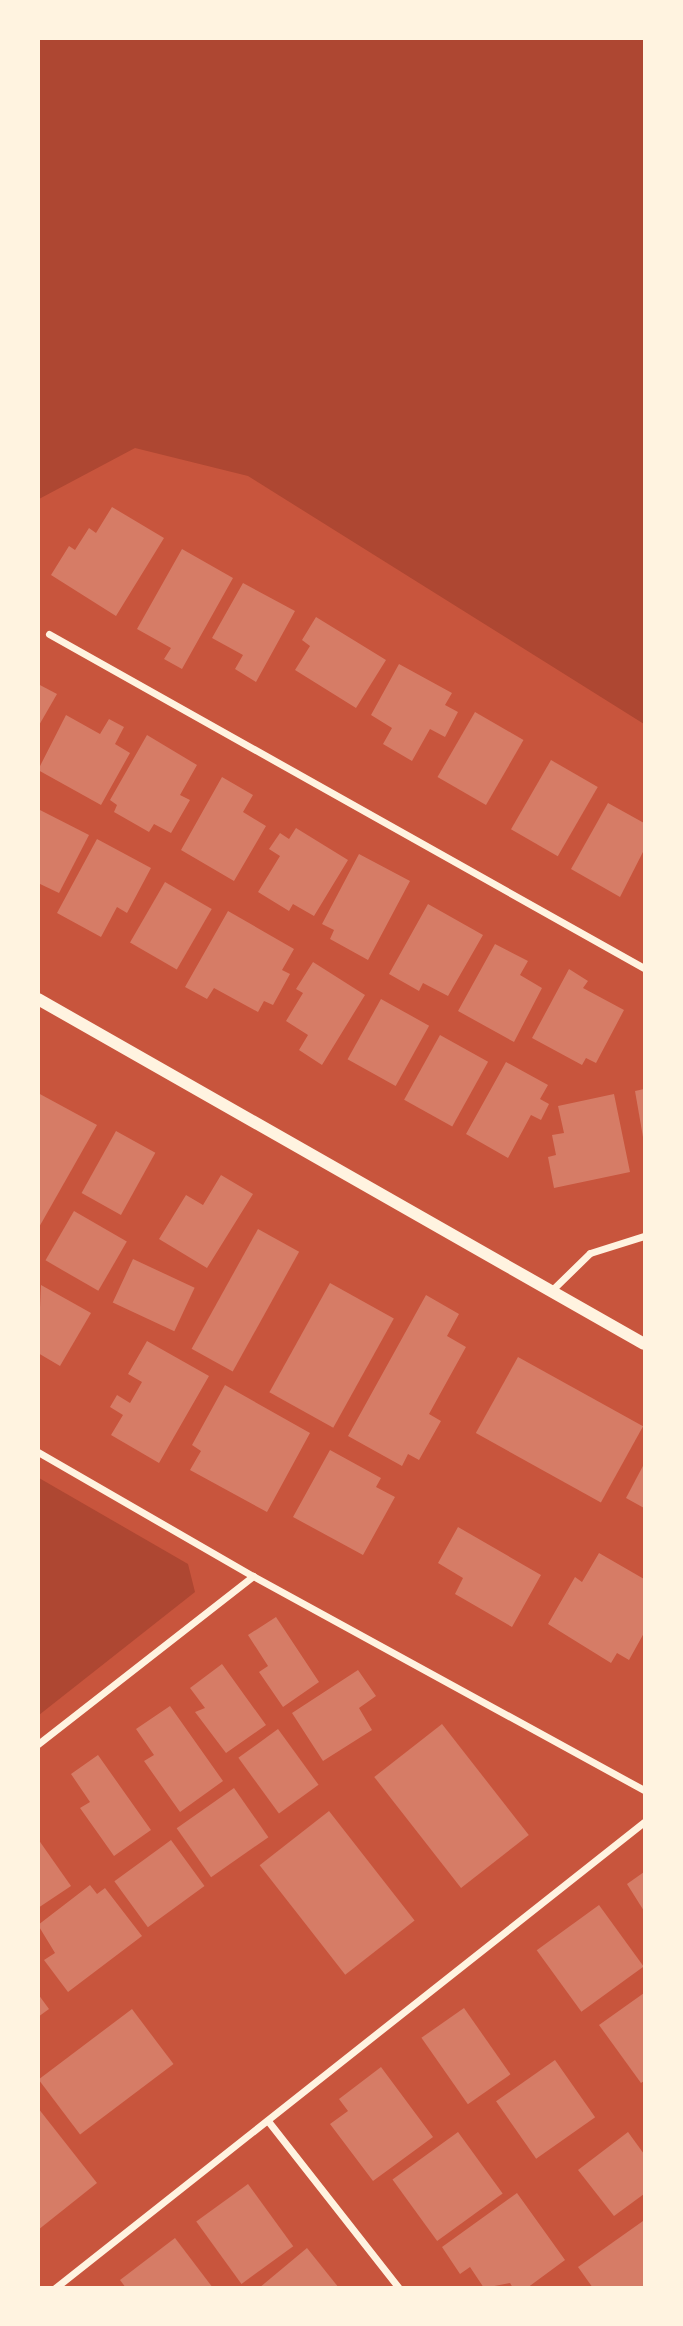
<!DOCTYPE html>
<style>
body{margin:0}
#map{position:relative;width:683px;height:2326px;overflow:hidden;background:#c8553d;font-family:"Space Grotesk",sans-serif}
div>[style]{position:absolute}
[style*='--x']{left:calc(var(--x)*1px);top:calc(var(--y)*1px);width:calc(var(--w)*1px);rotate:calc(var(--a)*1deg)}
.green>*{inset:0;background:#ae4732}
.building>*{inset:0;background:#d67c66;transform-origin:0 0}
.minor>*{height:7px;margin:-3.5px;padding:0 3.5px;transform-origin:3.5px;border-radius:3.5px;background:#fff3e0}
.tertiary>*{height:12px;margin:-6px;padding:0 6px;transform-origin:6px;border-radius:6px;background:#fff3e0}
span{translate:-50% -50%;white-space:nowrap;text-align:center;line-height:1.15;-webkit-text-stroke:5px #fff3e0;paint-order:stroke}
.frame{position:absolute;inset:0;border:40px solid #fff3e0;pointer-events:none}
</style>
<div id="map">
<div class="green">
<i style="clip-path:polygon(39px 38px,644px 39px,644px 724px,248px 476px,135px 448px,39px 499px)"></i>
<i style="clip-path:polygon(39px 1478px,188px 1564px,195px 1592px,39px 1715px)"></i>
</div>
<div class="building">
<i style="clip-path:polygon(112px 507px,164px 538px,116px 616px,51px 575px,69px 546px,75px 550px,89px 528px,96px 533px)"></i>
<i style="clip-path:polygon(182px 549px,233px 578px,182px 669px,164px 659px,171px 648px,137px 629px)"></i>
<i style="clip-path:polygon(243px 583px,295px 611px,256px 682px,235px 669px,243px 655px,212px 638px)"></i>
<i style="clip-path:polygon(316px 617px,386px 660px,356px 708px,295px 670px,310px 646px,302px 640px)"></i>
<i style="clip-path:polygon(399px 664px,452px 693px,445px 705px,458px 712px,445px 737px,430px 729px,412px 761px,383px 744px,392px 728px,371px 715px)"></i>
<i style="clip-path:polygon(38px 684px,57px 694px,38px 727px)"></i>
<i style="left:475px;top:712px;width:56px;height:75px;rotate:30deg"></i>
<i style="clip-path:polygon(66px 715px,100px 734px,109px 719px,124px 727px,115px 744px,130px 753px,101px 805px,38px 770px)"></i>
<i style="clip-path:polygon(147px 735px,197px 765px,180px 795px,190px 800px,171px 833px,154px 824px,149px 832px,114px 812px,117px 805px,110px 800px)"></i>
<i style="left:551px;top:760px;width:54px;height:80px;rotate:30deg"></i>
<i style="clip-path:polygon(222px 777px,253px 795px,243px 812px,266px 826px,234px 881px,181px 850px)"></i>
<i style="clip-path:polygon(608px 803px,644px 823px,644px 850px,620px 897px,571px 869px)"></i>
<i style="clip-path:polygon(38px 809px,89px 835px,59px 893px,38px 883px)"></i>
<i style="clip-path:polygon(296px 828px,348px 860px,314px 916px,293px 904px,289px 911px,258px 892px,280px 856px,269px 849px,280px 833px,289px 839px)"></i>
<i style="clip-path:polygon(97px 839px,151px 868px,127px 913px,117px 907px,101px 937px,57px 913px)"></i>
<i style="clip-path:polygon(359px 854px,410px 881px,368px 960px,330px 939px,334px 930px,322px 924px)"></i>
<i style="left:165px;top:882px;width:54px;height:70px;rotate:30deg"></i>
<i style="clip-path:polygon(428px 904px,483px 935px,448px 996px,423px 983px,419px 991px,389px 974px)"></i>
<i style="clip-path:polygon(228px 911px,294px 949px,282px 970px,290px 974px,273px 1005px,264px 1001px,258px 1012px,214px 988px,207px 999px,185px 987px)"></i>
<i style="clip-path:polygon(495px 944px,528px 961px,520px 975px,542px 988px,514px 1042px,458px 1011px)"></i>
<i style="clip-path:polygon(313px 962px,365px 995px,322px 1065px,299px 1050px,308px 1035px,286px 1021px,303px 993px,296px 989px)"></i>
<i style="clip-path:polygon(569px 969px,588px 981px,583px 988px,624px 1010px,596px 1063px,586px 1058px,582px 1065px,532px 1038px)"></i>
<i style="left:381px;top:999px;width:55px;height:69px;rotate:29deg"></i>
<i style="left:440px;top:1035px;width:55px;height:74px;rotate:29deg"></i>
<i style="clip-path:polygon(506px 1062px,548px 1085px,540px 1099px,549px 1104px,541px 1120px,531px 1115px,508px 1158px,466px 1134px)"></i>
<i style="clip-path:polygon(644px 1089px,644px 1137px,643px 1137px,635px 1091px)"></i>
<i style="clip-path:polygon(38px 1093px,97px 1125px,38px 1229px)"></i>
<i style="clip-path:polygon(614px 1094px,630px 1172px,554px 1188px,548px 1157px,556px 1155px,552px 1135px,564px 1133px,558px 1106px)"></i>
<i style="left:116px;top:1131px;width:45px;height:71px;rotate:29deg"></i>
<i style="clip-path:polygon(221px 1175px,253px 1194px,207px 1268px,159px 1239px,186px 1195px,203px 1205px)"></i>
<i style="left:74px;top:1211px;width:61px;height:57px;rotate:30deg"></i>
<i style="left:258px;top:1229px;width:47px;height:137px;rotate:29deg"></i>
<i style="left:133px;top:1259px;width:68px;height:48px;rotate:25deg"></i>
<i style="left:330px;top:1283px;width:73px;height:125px;rotate:29deg"></i>
<i style="clip-path:polygon(41px 1285px,91px 1313px,60px 1366px,38px 1353px)"></i>
<i style="clip-path:polygon(426px 1295px,459px 1314px,447px 1336px,466px 1347px,429px 1414px,441px 1421px,419px 1460px,408px 1454px,402px 1466px,348px 1436px)"></i>
<i style="clip-path:polygon(147px 1341px,209px 1376px,159px 1463px,111px 1435px,123px 1415px,110px 1407px,117px 1395px,130px 1403px,142px 1382px,128px 1374px)"></i>
<i style="left:518px;top:1357px;width:143px;height:87px;rotate:29deg"></i>
<i style="clip-path:polygon(225px 1385px,310px 1433px,267px 1512px,190px 1470px,201px 1451px,192px 1445px)"></i>
<i style="clip-path:polygon(330px 1450px,381px 1478px,376px 1487px,395px 1497px,363px 1555px,293px 1517px)"></i>
<i style="clip-path:polygon(644px 1464px,644px 1508px,626px 1498px)"></i>
<i style="clip-path:polygon(458px 1527px,541px 1575px,512px 1627px,455px 1594px,463px 1578px,438px 1563px)"></i>
<i style="clip-path:polygon(599px 1553px,644px 1579px,644px 1633px,629px 1660px,617px 1653px,611px 1663px,548px 1624px,575px 1577px,582px 1582px)"></i>
<i style="clip-path:polygon(276px 1617px,319px 1682px,283px 1707px,259px 1672px,268px 1666px,248px 1635px)"></i>
<i style="clip-path:polygon(222px 1664px,266px 1725px,226px 1753px,195px 1712px,205px 1708px,190px 1688px)"></i>
<i style="clip-path:polygon(358px 1670px,376px 1696px,359px 1708px,372px 1730px,323px 1761px,292px 1713px)"></i>
<i style="clip-path:polygon(170px 1706px,223px 1781px,180px 1812px,144px 1761px,154px 1755px,136px 1729px)"></i>
<i style="left:442px;top:1724px;width:141px;height:86px;rotate:52deg"></i>
<i style="left:278px;top:1729px;width:69px;height:49px;rotate:54deg"></i>
<i style="clip-path:polygon(98px 1755px,151px 1830px,114px 1856px,80px 1808px,90px 1802px,71px 1774px)"></i>
<i style="left:234px;top:1788px;width:60px;height:70px;rotate:55deg"></i>
<i style="left:329px;top:1811px;width:139px;height:88px;rotate:52deg"></i>
<i style="clip-path:polygon(38px 1839px,71px 1886px,38px 1908px)"></i>
<i style="left:171px;top:1840px;width:57px;height:70px;rotate:54deg"></i>
<i style="clip-path:polygon(644px 1872px,644px 1911px,627px 1884px)"></i>
<i style="clip-path:polygon(90px 1885px,97px 1894px,105px 1888px,142px 1936px,68px 1992px,44px 1960px,55px 1953px,38px 1925px)"></i>
<i style="left:599px;top:1905px;width:76px;height:77px;rotate:54deg"></i>
<i style="clip-path:polygon(644px 1993px,644px 2081px,641px 2083px,599px 2025px)"></i>
<i style="clip-path:polygon(38px 1994px,49px 2009px,38px 2017px)"></i>
<i style="left:464px;top:2008px;width:81px;height:52px;rotate:55deg"></i>
<i style="left:132px;top:2009px;width:69px;height:117px;rotate:53deg"></i>
<i style="left:555px;top:2060px;width:70px;height:72px;rotate:55deg"></i>
<i style="clip-path:polygon(381px 2067px,433px 2137px,373px 2181px,330px 2124px,348px 2111px,339px 2099px)"></i>
<i style="clip-path:polygon(38px 2108px,97px 2183px,38px 2230px)"></i>
<i style="left:458px;top:2132px;width:76px;height:81px;rotate:54deg"></i>
<i style="clip-path:polygon(628px 2132px,644px 2154px,644px 2194px,614px 2216px,578px 2170px)"></i>
<i style="left:248px;top:2184px;width:77px;height:64px;rotate:54deg"></i>
<i style="clip-path:polygon(517px 2193px,565px 2260px,527px 2288px,513px 2288px,510px 2283px,484px 2288px,470px 2267px,460px 2274px,442px 2247px)"></i>
<i style="clip-path:polygon(643px 2221px,644px 2288px,593px 2288px,578px 2267px)"></i>
<i style="clip-path:polygon(175px 2238px,213px 2288px,126px 2288px,120px 2280px)"></i>
<i style="clip-path:polygon(307px 2248px,339px 2288px,259px 2288px)"></i>
</div>
<div class="minor">
<i style="--x:49;--y:634;--w:682;--a:29.31"></i>
<i style="--x:551;--y:1291;--w:54;--a:-44.3"></i>
<i style="--x:590;--y:1253;--w:57;--a:-17.5"></i>
<i style="--x:38;--y:1452;--w:248;--a:30"></i>
<i style="--x:253;--y:1576;--w:446;--a:28.7"></i>
<i style="--x:38;--y:1744;--w:273;--a:-38"></i>
<i style="--x:268;--y:2121;--w:212;--a:51.9"></i>
<i style="--x:55;--y:2288;--w:751;--a:-38.35"></i>
</div>
<div class="tertiary">
<i style="--x:38;--y:999;--w:697;--a:29.65"></i>
</div>
<div class="frame"></div>
</div>
